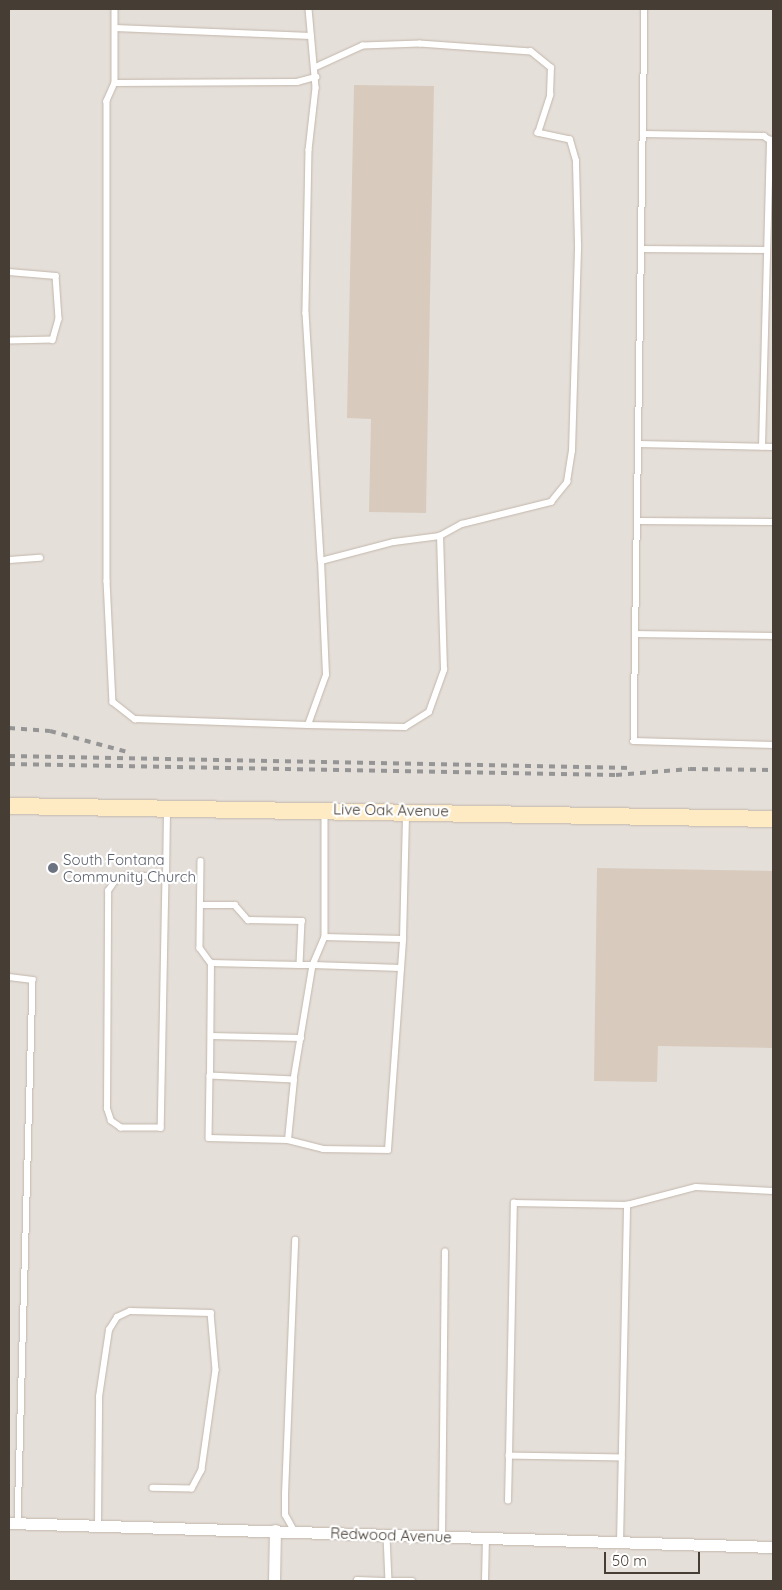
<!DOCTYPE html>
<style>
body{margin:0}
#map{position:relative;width:782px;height:1590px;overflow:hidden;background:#f3eee5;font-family:Quicksand,sans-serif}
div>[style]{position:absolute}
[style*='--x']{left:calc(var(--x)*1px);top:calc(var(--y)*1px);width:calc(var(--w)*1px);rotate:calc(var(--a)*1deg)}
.industrial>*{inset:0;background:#e5dfda;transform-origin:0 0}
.building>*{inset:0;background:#d8cbbd}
.roads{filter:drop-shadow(0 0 1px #c2b7aa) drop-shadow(0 0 1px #c2b7aa)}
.lane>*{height:5.5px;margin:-2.75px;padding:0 2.75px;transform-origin:2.75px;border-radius:2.75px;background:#fff}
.street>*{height:11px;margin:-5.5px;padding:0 5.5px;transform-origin:5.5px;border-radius:5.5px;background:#fff}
.secondary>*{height:16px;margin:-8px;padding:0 8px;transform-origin:8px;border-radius:8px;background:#ffebc3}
.rail>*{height:4px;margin-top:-2px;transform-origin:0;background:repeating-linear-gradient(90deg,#959595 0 6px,transparent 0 12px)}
.dots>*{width:14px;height:14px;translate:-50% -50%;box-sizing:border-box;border:2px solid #fff;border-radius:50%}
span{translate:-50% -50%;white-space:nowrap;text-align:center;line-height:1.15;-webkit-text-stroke:4.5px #fff;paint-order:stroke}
.street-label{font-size:15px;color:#463d34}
.worship-label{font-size:15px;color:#5b616d}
.left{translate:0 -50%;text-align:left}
.frame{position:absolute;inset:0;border:10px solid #463d34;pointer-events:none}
.scale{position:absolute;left:604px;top:1552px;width:96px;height:22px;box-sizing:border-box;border:2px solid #463d34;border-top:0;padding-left:6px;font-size:15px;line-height:18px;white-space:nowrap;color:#463d34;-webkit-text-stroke:4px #fff;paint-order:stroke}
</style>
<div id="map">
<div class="industrial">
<i style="left:9px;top:9px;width:764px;height:1572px"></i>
</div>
<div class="building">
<i style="clip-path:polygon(354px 85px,434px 86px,426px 513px,369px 512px,371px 419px,347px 418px)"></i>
<i style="clip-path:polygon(597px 868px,773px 871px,773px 1048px,658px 1046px,657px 1082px,594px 1081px)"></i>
</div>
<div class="roads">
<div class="lane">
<i style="--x:115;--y:9;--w:74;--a:90"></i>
<i style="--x:115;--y:83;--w:20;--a:114"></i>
<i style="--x:107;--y:101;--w:480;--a:90"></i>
<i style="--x:107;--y:581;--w:121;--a:87.2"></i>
<i style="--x:113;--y:702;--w:28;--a:38"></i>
<i style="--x:135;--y:719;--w:173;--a:2"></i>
<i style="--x:308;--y:725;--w:53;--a:-70.2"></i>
<i style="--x:326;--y:675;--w:114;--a:-92.5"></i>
<i style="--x:309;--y:9;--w:79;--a:84.9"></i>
<i style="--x:316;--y:88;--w:62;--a:96.4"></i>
<i style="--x:309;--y:150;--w:163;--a:91.1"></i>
<i style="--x:306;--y:313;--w:248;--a:86.5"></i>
<i style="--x:321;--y:561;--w:75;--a:-14.6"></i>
<i style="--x:394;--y:542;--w:46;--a:-7.4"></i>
<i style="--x:440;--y:536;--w:25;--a:-29"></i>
<i style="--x:462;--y:524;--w:92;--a:-13.9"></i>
<i style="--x:551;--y:502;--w:26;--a:-51"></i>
<i style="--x:567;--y:482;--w:31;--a:-81"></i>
<i style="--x:572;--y:451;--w:206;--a:-88.3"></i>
<i style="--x:578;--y:245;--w:84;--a:-91.4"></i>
<i style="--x:576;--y:161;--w:22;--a:-106"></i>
<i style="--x:570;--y:140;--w:33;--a:-168"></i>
<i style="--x:538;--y:133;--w:40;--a:-72"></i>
<i style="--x:550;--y:95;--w:27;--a:-88"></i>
<i style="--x:551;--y:68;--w:26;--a:-141"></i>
<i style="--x:531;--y:52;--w:111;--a:-175.9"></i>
<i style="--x:420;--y:44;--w:57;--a:178"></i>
<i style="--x:363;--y:46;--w:53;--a:155.4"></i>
<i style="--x:645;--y:9;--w:732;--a:90.86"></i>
<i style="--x:634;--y:741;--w:139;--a:1.6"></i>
<i style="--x:115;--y:28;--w:196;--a:2.3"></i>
<i style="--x:115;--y:83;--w:182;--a:-0.3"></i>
<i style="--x:297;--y:82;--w:20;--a:-15"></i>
<i style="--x:644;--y:134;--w:120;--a:1"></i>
<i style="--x:764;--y:136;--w:7;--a:34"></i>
<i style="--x:642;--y:249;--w:125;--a:0.5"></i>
<i style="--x:9;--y:272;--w:47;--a:4.9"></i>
<i style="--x:56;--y:276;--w:43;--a:86"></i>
<i style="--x:59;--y:319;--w:22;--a:106"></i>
<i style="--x:53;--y:340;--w:44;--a:178.7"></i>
<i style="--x:639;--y:444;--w:134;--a:1.3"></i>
<i style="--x:762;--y:447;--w:307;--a:-88.5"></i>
<i style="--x:770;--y:140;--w:3;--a:0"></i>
<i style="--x:638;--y:521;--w:135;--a:0.4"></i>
<i style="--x:9;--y:560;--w:31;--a:-4"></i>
<i style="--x:636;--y:634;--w:137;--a:0.8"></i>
<i style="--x:308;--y:725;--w:97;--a:1.2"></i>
<i style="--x:405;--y:727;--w:28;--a:-32"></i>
<i style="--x:429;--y:712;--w:45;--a:-70.3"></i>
<i style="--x:444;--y:670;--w:134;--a:-91.7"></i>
<i style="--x:325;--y:813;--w:124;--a:90"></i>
<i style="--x:325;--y:937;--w:78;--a:1.5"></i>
<i style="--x:403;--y:939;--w:124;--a:-88.6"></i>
<i style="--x:201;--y:861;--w:87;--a:90.7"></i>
<i style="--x:200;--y:948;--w:19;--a:54"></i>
<i style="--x:166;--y:876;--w:252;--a:91.1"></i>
<i style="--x:161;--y:1128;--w:40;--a:180"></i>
<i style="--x:121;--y:1128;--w:12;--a:-145"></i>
<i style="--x:111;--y:1121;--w:13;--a:-108"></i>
<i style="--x:107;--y:1109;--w:218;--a:-89.7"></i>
<i style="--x:108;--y:891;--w:12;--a:-55"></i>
<i style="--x:115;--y:881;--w:11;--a:-27"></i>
<i style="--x:125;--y:876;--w:41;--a:0"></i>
<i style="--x:166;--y:876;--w:67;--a:-89.1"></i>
<i style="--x:200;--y:905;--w:35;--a:0"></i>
<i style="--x:235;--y:905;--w:20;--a:49"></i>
<i style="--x:248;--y:920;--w:54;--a:1.1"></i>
<i style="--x:302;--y:921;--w:44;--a:92.6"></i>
<i style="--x:325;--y:937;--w:30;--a:113"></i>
<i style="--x:313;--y:965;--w:117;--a:99.4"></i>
<i style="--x:294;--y:1080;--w:84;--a:-177.3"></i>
<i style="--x:210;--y:1076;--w:113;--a:-89.5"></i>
<i style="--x:211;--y:963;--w:89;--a:1.3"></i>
<i style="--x:300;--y:965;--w:13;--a:0"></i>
<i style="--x:313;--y:965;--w:88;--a:2"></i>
<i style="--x:9;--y:977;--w:24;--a:7"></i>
<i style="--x:33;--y:980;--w:543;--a:91.58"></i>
<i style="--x:211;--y:1036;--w:90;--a:1.3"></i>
<i style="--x:210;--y:1076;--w:62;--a:90.9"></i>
<i style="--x:209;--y:1138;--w:79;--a:1.5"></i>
<i style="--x:288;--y:1140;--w:60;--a:-84.3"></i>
<i style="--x:288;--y:1140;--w:36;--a:14"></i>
<i style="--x:323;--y:1149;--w:65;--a:0.9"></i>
<i style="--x:388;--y:1150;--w:212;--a:-85.9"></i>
<i style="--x:622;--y:1458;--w:113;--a:-179"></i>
<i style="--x:509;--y:1456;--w:253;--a:-88.9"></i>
<i style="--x:514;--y:1203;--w:113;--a:1"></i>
<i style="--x:627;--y:1205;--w:71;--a:-14.6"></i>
<i style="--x:696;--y:1187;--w:77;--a:3"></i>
<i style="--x:508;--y:1501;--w:45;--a:-88.7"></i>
<i style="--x:98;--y:1524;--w:127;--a:-89.5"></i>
<i style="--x:99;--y:1397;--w:68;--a:-81.5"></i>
<i style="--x:109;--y:1330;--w:15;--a:-58"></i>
<i style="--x:117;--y:1317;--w:14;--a:-25"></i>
<i style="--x:130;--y:1311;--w:81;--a:1.4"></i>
<i style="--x:211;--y:1313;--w:57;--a:85"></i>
<i style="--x:216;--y:1370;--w:101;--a:98"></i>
<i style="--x:202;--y:1470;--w:21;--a:118"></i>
<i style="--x:192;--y:1489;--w:39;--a:-179"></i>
<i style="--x:294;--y:1531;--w:18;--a:-119"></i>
<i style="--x:285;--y:1515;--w:21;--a:-90"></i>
<i style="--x:285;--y:1494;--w:254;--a:-87.7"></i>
<i style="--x:387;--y:1536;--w:45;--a:87.5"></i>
<i style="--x:389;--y:1581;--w:23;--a:0"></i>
<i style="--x:442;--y:1536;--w:284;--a:-89.4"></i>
<i style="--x:620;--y:1543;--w:338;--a:-88.8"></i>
<i style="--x:357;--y:1580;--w:32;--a:2"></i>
<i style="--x:485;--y:1581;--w:44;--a:-88.7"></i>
</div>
<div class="street">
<i style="--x:9;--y:1523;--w:764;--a:1.8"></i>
<i style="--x:274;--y:1581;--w:51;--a:-88.9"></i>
</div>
<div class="secondary">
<i style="--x:9;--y:806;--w:764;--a:0.97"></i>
</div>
</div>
<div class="rail">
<i style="--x:9;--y:728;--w:41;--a:4.2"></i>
<i style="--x:50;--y:731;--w:84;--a:15.2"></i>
<i style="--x:9;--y:756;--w:624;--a:1.1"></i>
<i style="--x:9;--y:764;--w:607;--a:1.04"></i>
<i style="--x:616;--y:775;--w:74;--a:-4.6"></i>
<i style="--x:690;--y:769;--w:83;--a:0.7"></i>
</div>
<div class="dots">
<i style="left:53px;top:868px;background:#6b7280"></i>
</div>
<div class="street-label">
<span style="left:391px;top:810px;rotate:1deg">Live Oak Avenue</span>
<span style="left:391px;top:1535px;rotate:2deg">Redwood Avenue</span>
</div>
<div class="worship-label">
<span class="left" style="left:63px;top:868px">South Fontana<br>Community Church</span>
</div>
<div class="frame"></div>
<div class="scale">50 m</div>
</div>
